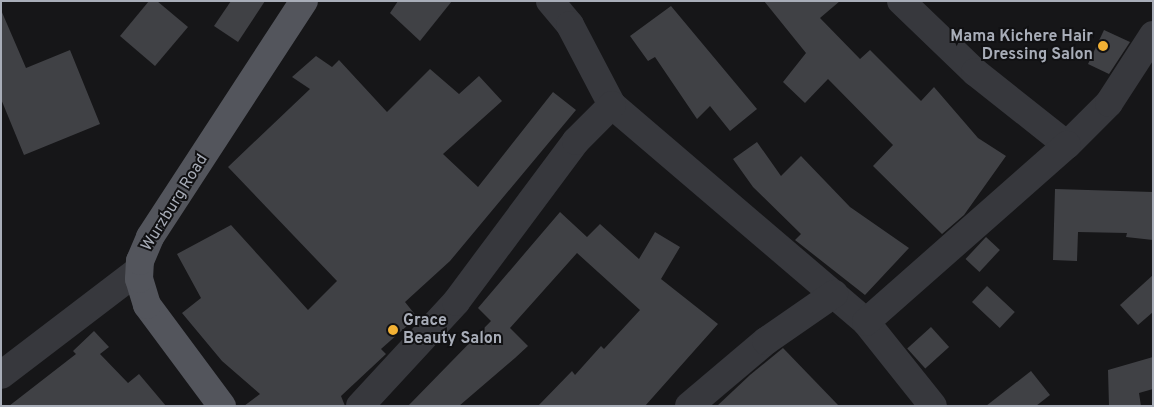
<!DOCTYPE html>
<style>
body{margin:0}
#map{position:relative;width:1154px;height:407px;overflow:hidden;background:#161618;font-family:Overpass,sans-serif}
div>[style]{position:absolute}
[style*='--x']{left:calc(var(--x)*1px);top:calc(var(--y)*1px);width:calc(var(--w)*1px);rotate:calc(var(--a)*1deg)}
.building>*{inset:0;background:#404145;transform-origin:0 0}
.minor>*{height:28px;margin:-14px;padding:0 14px;transform-origin:14px;border-radius:14px;background:#37383d}
.major>*{height:28px;margin:-14px;padding:0 14px;transform-origin:14px;border-radius:14px;background:#53555c}
.dots>*{width:14px;height:14px;translate:-50% -50%;box-sizing:border-box;border:2px solid #111113;border-radius:50%}
span{translate:-50% -50%;white-space:nowrap;text-align:center;line-height:1.15;-webkit-text-stroke:4px #111113;paint-order:stroke}
.poi-label{font-size:16px;color:#a8adb8;font-weight:700}
.right{translate:-100% -50%;text-align:right}
.left{translate:0 -50%;text-align:left}
.street-label{font-size:16px;color:#a8adb8}
.frame{position:absolute;inset:0;border:2px solid #a8adb8;pointer-events:none}
</style>
<div id="map">
<div class="building">
<i style="clip-path:polygon(149px 1px,157px 1px,188px 27px,155px 66px,120px 36px)"></i>
<i style="clip-path:polygon(231px 1px,265px 1px,238px 42px,214px 26px)"></i>
<i style="clip-path:polygon(398px 1px,452px 1px,420px 41px,390px 13px)"></i>
<i style="clip-path:polygon(764px 1px,840px 1px,820px 18px,860px 59px,870px 50px,921px 101px,934px 87px,978px 138px,1006px 156px,964px 215px,942px 234px,873px 166px,893px 145px,828px 79px,805px 103px,783px 82px,806px 53px)"></i>
<i style="clip-path:polygon(671px 6px,757px 109px,730px 131px,710px 106px,697px 119px,655px 57px,648px 61px,630px 36px)"></i>
<i style="clip-path:polygon(1px 10px,26px 68px,70px 50px,100px 124px,24px 155px,1px 99px)"></i>
<i style="clip-path:polygon(1104px 30px,1130px 42px,1109px 74px,1088px 64px)"></i>
<i style="clip-path:polygon(316px 56px,332px 67px,339px 60px,387px 112px,430px 69px,459px 94px,479px 76px,502px 101px,443px 154px,478px 187px,553px 92px,576px 110px,450px 261px,405px 302px,417px 317px,381px 349px,386px 354px,341px 396px,345px 406px,244px 406px,260px 394px,222px 361px,182px 313px,201px 298px,177px 254px,231px 225px,308px 310px,337px 281px,228px 167px,310px 89px,292px 77px)"></i>
<i style="clip-path:polygon(757px 142px,781px 176px,801px 156px,850px 207px,909px 248px,865px 295px,795px 240px,801px 234px,753px 187px,733px 159px)"></i>
<i style="clip-path:polygon(1055px 189px,1153px 192px,1153px 240px,1126px 237px,1127px 233px,1078px 232px,1077px 261px,1053px 260px)"></i>
<i style="clip-path:polygon(560px 212px,587px 237px,600px 224px,639px 259px,655px 232px,680px 247px,661px 279px,718px 324px,645px 406px,538px 406px,572px 371px,575px 375px,601px 346px,604px 349px,640px 310px,577px 253px,510px 328px,528px 346px,515px 358px,459px 406px,408px 406px,491px 321px,478px 308px)"></i>
<i style="left:986px;top:237px;width:19px;height:30px;rotate:43deg"></i>
<i style="clip-path:polygon(1153px 275px,1153px 312px,1138px 325px,1120px 305px)"></i>
<i style="left:987px;top:286px;width:38px;height:22px;rotate:43deg"></i>
<i style="left:931px;top:327px;width:27px;height:32px;rotate:48deg"></i>
<i style="clip-path:polygon(94px 331px,109px 347px,100px 354px,128px 383px,139px 374px,166px 406px,9px 406px,76px 354px,73px 351px)"></i>
<i style="clip-path:polygon(783px 348px,839px 406px,717px 406px,750px 375px)"></i>
<i style="clip-path:polygon(1153px 357px,1153px 389px,1139px 393px,1141px 406px,1109px 406px,1108px 370px)"></i>
<i style="clip-path:polygon(1031px 371px,1050px 395px,1036px 406px,986px 406px)"></i>
</div>
<div class="minor">
<i style="--x:550;--y:1;--w:31;--a:50"></i>
<i style="--x:570;--y:25;--w:90;--a:62.3"></i>
<i style="--x:612;--y:105;--w:334;--a:40.5"></i>
<i style="--x:901;--y:1;--w:103;--a:43.8"></i>
<i style="--x:975;--y:72;--w:117;--a:38.4"></i>
<i style="--x:1067;--y:145;--w:59;--a:-45"></i>
<i style="--x:1109;--y:103;--w:81;--a:-57.1"></i>
<i style="--x:1;--y:375;--w:173;--a:-37.3"></i>
<i style="--x:360;--y:406;--w:142;--a:-47.3"></i>
<i style="--x:456;--y:302;--w:201;--a:-53.3"></i>
<i style="--x:576;--y:141;--w:51;--a:-45"></i>
<i style="--x:689;--y:406;--w:101;--a:-40.2"></i>
<i style="--x:766;--y:341;--w:83;--a:-34.7"></i>
<i style="--x:933;--y:406;--w:107;--a:-128.6"></i>
<i style="--x:866;--y:322;--w:268;--a:-41.4"></i>
</div>
<div class="major">
<i style="--x:222;--y:406;--w:126;--a:-126.6"></i>
<i style="--x:147;--y:305;--w:27;--a:-107"></i>
<i style="--x:139;--y:279;--w:18;--a:-87"></i>
<i style="--x:140;--y:261;--w:26;--a:-67"></i>
<i style="--x:150;--y:237;--w:282;--a:-56.9"></i>
</div>
<div class="dots">
<i style="left:1103px;top:46px;background:#f2b134"></i>
<i style="left:393px;top:330px;background:#f2b134"></i>
</div>
<div class="poi-label">
<span class="right" style="left:1093px;top:46px">Mama Kichere Hair<br>Dressing Salon</span>
<span class="left" style="left:403px;top:330px">Grace<br>Beauty Salon</span>
</div>
<div class="street-label">
<span style="left:175px;top:203px;rotate:-58deg">Wurzburg Road</span>
</div>
<div class="frame"></div>
</div>
